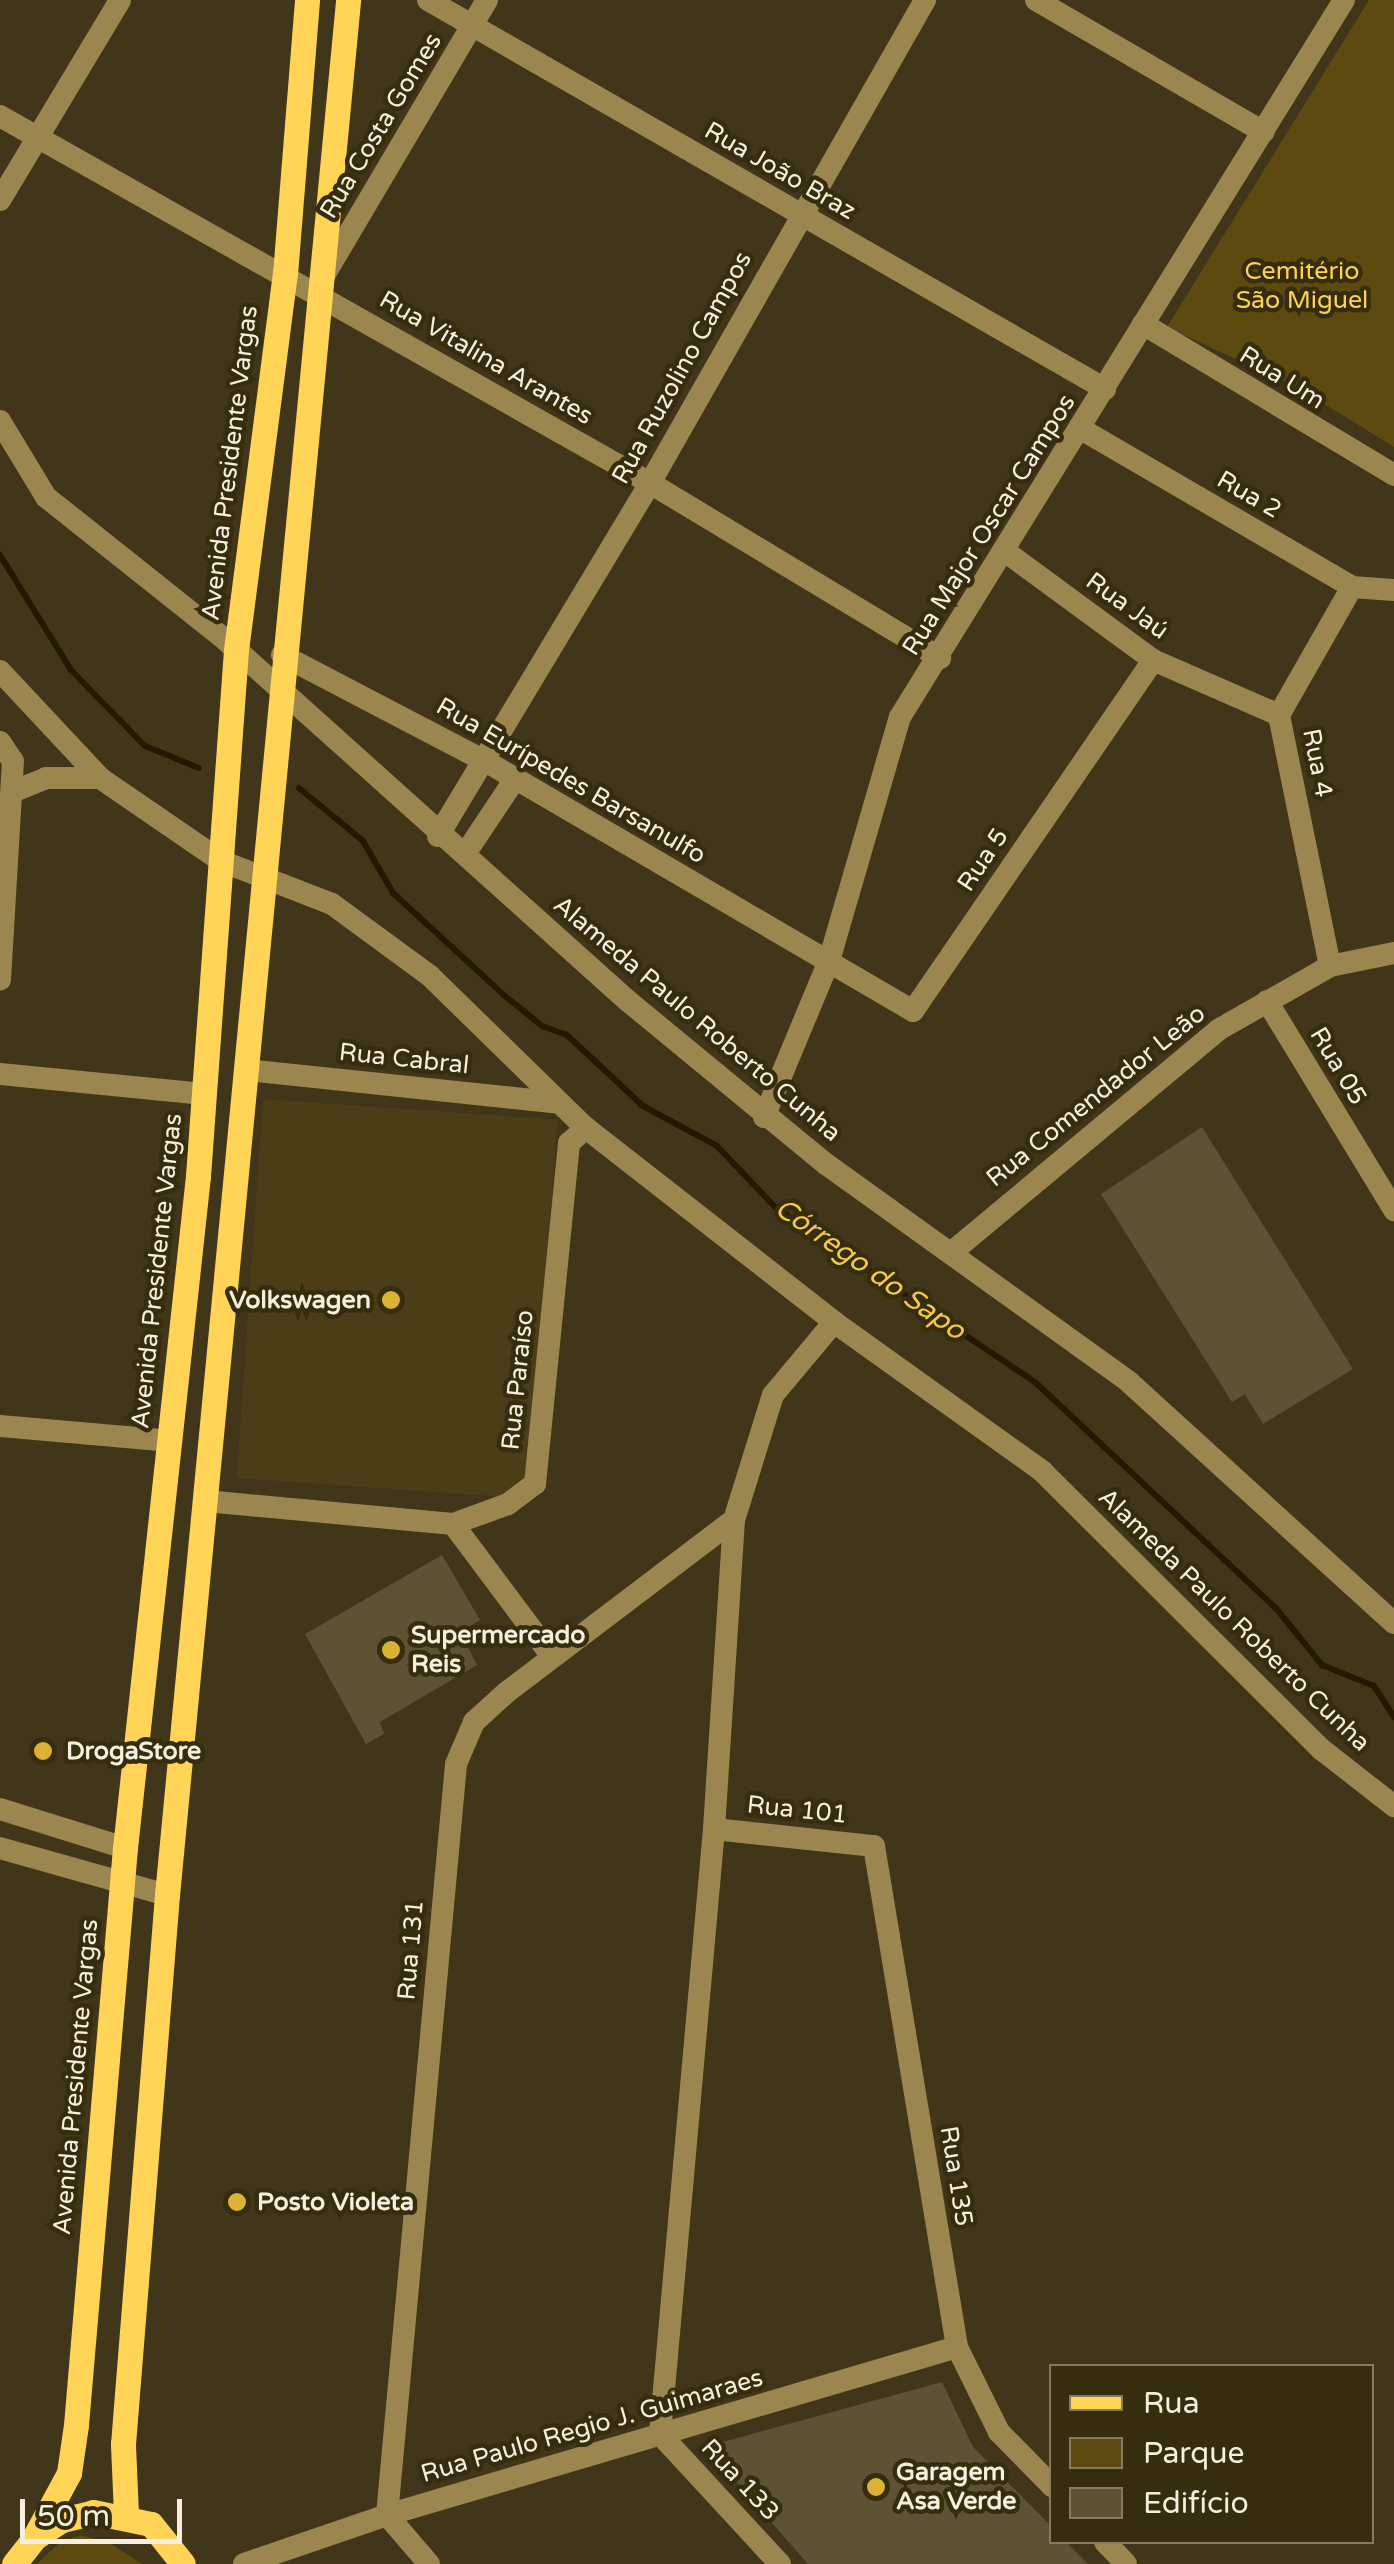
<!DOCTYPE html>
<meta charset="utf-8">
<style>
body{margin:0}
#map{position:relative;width:1394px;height:2564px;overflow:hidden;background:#413619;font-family:"Varela Round",sans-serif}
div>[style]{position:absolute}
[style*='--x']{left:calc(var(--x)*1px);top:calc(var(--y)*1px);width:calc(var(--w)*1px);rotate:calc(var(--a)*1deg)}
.built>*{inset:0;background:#4a3d17;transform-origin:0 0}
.green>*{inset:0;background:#5d4a11}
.stream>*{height:6px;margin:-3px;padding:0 3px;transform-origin:3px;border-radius:3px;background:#231900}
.building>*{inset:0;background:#5d5234}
.minor>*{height:22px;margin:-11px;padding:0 11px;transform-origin:11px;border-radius:11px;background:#9b864f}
.major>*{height:25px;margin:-12.5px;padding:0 12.5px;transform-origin:12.5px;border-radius:12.5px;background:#ffd457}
.dots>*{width:28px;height:28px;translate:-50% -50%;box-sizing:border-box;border:5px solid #362c0e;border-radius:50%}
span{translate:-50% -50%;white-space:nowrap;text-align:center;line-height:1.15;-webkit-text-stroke:9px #362c0e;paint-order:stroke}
.street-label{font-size:25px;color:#f6efde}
.park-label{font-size:25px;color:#fbd259}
.poi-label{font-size:25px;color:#f6efde;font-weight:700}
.right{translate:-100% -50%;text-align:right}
.left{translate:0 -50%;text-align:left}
.water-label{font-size:28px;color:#f2c84f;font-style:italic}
.legend{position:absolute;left:1049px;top:2364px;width:325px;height:180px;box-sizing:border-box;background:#362c0e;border:2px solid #837a61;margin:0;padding:12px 18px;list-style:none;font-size:30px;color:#f6efde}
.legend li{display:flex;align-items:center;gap:20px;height:50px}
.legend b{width:50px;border:2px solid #837a61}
.scale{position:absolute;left:20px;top:2499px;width:162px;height:45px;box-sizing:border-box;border:5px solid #f6efde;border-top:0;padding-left:12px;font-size:30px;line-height:35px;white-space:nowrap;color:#f6efde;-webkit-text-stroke:8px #362c0e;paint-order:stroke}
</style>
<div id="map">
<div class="built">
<i style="left:263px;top:1099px;width:295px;height:380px;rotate:4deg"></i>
</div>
<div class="green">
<i style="clip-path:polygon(1369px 0,1394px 0,1394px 447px,1300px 389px,1167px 327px)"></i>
<i style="clip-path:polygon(80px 2535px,108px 2542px,142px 2564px,37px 2564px,59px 2543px)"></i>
</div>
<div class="stream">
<i style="--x:0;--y:555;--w:135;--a:58.3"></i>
<i style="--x:71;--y:670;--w:106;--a:45.8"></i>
<i style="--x:145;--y:746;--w:58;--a:22.2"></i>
<i style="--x:299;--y:788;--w:83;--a:39.6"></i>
<i style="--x:363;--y:841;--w:60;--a:60"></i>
<i style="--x:393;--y:893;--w:152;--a:42.6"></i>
<i style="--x:505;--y:996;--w:48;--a:39"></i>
<i style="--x:542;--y:1026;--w:27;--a:20"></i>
<i style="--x:567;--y:1035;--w:104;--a:43.1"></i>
<i style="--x:643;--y:1106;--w:84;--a:28.4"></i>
<i style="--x:717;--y:1146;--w:86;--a:46.4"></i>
<i style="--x:776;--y:1208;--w:312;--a:33.9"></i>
<i style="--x:1035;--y:1382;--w:329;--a:43.2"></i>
<i style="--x:1275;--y:1607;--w:75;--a:51"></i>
<i style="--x:1322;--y:1665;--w:56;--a:22"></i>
<i style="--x:1374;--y:1686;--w:37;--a:57"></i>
</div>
<div class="building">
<i style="clip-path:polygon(1202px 1127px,1353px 1369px,1263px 1424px,1245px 1394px,1232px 1402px,1101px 1194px)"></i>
<i style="clip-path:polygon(442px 1555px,480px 1620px,460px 1632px,477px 1665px,380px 1722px,384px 1734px,366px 1744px,305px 1634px)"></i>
<i style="clip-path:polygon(942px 2382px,973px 2447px,1052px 2527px,1052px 2542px,1066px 2542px,1088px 2564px,808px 2564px,705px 2447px)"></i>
</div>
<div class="minor">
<i style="--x:428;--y:0;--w:781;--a:29.88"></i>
<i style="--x:1036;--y:0;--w:263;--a:30.1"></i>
<i style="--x:0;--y:116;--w:746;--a:29.45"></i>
<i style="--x:650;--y:483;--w:339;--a:31.1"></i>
<i style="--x:0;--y:200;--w:233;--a:-59"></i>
<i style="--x:322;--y:279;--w:324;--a:-59.4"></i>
<i style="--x:1143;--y:324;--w:293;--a:31"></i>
<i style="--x:0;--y:421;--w:89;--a:58.8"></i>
<i style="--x:46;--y:497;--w:223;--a:38.5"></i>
<i style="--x:221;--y:636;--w:547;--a:41.89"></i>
<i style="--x:628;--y:1001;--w:256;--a:39.5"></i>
<i style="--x:826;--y:1164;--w:373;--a:35.7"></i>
<i style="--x:1129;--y:1382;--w:358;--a:42.3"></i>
<i style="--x:1081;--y:429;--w:314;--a:30.2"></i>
<i style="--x:1352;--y:587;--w:42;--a:4.1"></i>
<i style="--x:1006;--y:552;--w:182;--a:36.3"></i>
<i style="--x:1153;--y:660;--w:137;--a:23.6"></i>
<i style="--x:282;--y:655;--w:231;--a:27.6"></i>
<i style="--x:487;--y:762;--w:493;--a:30.3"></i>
<i style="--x:913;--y:1011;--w:425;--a:-55.6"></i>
<i style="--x:0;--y:671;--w:146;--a:46.9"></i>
<i style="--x:100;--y:778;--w:147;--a:34.4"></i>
<i style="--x:221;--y:861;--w:119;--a:21.2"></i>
<i style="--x:332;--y:904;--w:122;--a:36.3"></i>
<i style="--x:430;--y:976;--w:218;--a:44.3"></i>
<i style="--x:586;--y:1128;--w:315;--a:38"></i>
<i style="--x:834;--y:1322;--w:256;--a:35.6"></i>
<i style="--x:1042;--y:1471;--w:394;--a:44.9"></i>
<i style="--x:1321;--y:1749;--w:93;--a:38"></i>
<i style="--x:0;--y:742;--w:23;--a:56"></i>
<i style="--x:13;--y:761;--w:219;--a:93.4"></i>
<i style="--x:12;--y:792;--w:37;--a:-22"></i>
<i style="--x:46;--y:778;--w:54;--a:0"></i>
<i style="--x:438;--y:836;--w:412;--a:-59"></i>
<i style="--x:650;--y:483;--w:556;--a:-60.34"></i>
<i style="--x:465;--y:854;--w:90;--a:-56.3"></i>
<i style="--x:1330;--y:966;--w:256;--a:-101.5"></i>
<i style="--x:1279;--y:715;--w:147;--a:-60.3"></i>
<i style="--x:1267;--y:1001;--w:245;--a:58.7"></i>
<i style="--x:247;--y:1070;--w:309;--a:6"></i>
<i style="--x:0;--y:1074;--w:205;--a:5.6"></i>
<i style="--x:764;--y:1117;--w:169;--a:-67.4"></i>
<i style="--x:829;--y:961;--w:254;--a:-73.8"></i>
<i style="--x:900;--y:717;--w:843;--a:-58.23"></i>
<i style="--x:952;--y:1252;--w:346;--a:-39.8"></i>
<i style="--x:1218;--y:1030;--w:129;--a:-29.7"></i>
<i style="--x:1330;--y:966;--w:65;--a:-11.5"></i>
<i style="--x:0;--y:1426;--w:172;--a:5"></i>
<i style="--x:205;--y:1501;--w:249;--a:5.3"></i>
<i style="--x:453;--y:1524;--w:59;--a:-20"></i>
<i style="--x:508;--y:1504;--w:34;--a:-37"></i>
<i style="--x:535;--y:1484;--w:343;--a:-84.3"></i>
<i style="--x:569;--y:1143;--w:23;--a:-41"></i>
<i style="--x:453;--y:1524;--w:164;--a:53.2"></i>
<i style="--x:0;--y:1809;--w:131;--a:17.3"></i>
<i style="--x:714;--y:1829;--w:161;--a:6.1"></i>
<i style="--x:874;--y:1846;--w:508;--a:80.59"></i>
<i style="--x:957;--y:2347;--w:95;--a:63.7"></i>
<i style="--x:999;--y:2432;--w:76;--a:45.5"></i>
<i style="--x:0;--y:1848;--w:173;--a:15.7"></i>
<i style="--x:1105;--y:2542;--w:30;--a:46"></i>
<i style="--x:244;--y:2564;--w:151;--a:-18.9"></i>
<i style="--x:387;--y:2515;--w:594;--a:-16.42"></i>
<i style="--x:429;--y:2564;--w:65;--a:-130.6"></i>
<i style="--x:387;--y:2515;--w:754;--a:-84.75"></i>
<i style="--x:456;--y:1764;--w:46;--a:-66.8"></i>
<i style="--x:474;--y:1722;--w:45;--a:-42.3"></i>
<i style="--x:507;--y:1692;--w:285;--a:-37.2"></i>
<i style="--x:780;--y:2564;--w:177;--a:-132.7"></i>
<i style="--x:660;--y:2434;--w:607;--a:-84.9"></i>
<i style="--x:714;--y:1829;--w:310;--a:-86.3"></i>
<i style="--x:734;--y:1520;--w:131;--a:-72.7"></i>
<i style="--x:773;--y:1395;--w:95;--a:-50.1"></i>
</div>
<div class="major">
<i style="--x:126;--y:2514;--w:70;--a:-92.5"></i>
<i style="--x:123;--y:2444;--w:551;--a:-85.42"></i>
<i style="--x:167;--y:1895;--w:1904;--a:-84.54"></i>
<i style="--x:34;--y:2538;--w:74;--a:-61.7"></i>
<i style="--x:69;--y:2473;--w:49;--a:-81.7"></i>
<i style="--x:76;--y:2425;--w:579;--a:-85.15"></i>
<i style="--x:125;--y:1848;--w:676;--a:-83.8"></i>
<i style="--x:198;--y:1176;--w:527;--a:-85.87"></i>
<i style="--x:236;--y:650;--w:379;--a:-82.6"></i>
<i style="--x:285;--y:274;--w:275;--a:-85.4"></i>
<i style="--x:14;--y:2564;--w:33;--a:-52"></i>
<i style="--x:34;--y:2538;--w:33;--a:-33"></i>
<i style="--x:62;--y:2520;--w:32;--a:-14"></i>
<i style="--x:93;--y:2512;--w:59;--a:11.7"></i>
<i style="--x:151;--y:2524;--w:51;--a:51.3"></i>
</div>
<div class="dots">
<i style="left:391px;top:1300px;background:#dbb233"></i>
<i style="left:391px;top:1650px;background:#dbb233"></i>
<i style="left:43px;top:1751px;background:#dbb233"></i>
<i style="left:237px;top:2202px;background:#dbb233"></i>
<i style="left:876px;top:2487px;background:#dbb233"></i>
</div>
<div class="street-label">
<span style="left:381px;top:126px;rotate:-59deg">Rua Costa Gomes</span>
<span style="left:780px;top:171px;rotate:30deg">Rua João Braz</span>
<span style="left:486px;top:358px;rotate:30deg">Rua Vitalina Arantes</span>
<span style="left:682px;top:368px;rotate:-61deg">Rua Ruzolino Campos</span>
<span style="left:1282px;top:378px;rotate:32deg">Rua Um</span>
<span style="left:230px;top:463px;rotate:-83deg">Avenida Presidente Vargas</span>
<span style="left:1249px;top:495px;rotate:30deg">Rua 2</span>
<span style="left:989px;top:525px;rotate:-58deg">Rua Major Oscar Campos</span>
<span style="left:1127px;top:606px;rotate:36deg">Rua Jaú</span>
<span style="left:1317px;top:763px;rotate:79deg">Rua 4</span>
<span style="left:571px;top:781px;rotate:30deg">Rua Eurípedes Barsanulfo</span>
<span style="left:983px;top:860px;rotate:-56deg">Rua 5</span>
<span style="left:697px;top:1019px;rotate:40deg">Alameda Paulo Roberto Cunha</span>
<span style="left:404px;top:1059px;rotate:6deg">Rua Cabral</span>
<span style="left:1338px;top:1066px;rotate:59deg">Rua 05</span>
<span style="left:1096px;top:1096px;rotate:-39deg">Rua Comendador Leão</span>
<span style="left:157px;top:1271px;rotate:-84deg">Avenida Presidente Vargas</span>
<span style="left:518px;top:1380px;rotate:-84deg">Rua Paraíso</span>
<span style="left:1234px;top:1620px;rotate:44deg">Alameda Paulo Roberto Cunha</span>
<span style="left:797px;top:1810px;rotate:6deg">Rua 101</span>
<span style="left:411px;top:1950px;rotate:-85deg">Rua 131</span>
<span style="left:76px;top:2077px;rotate:-85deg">Avenida Presidente Vargas</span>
<span style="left:956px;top:2176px;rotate:81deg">Rua 135</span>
<span style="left:592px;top:2426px;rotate:-16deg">Rua Paulo Regio J. Guimaraes</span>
<span style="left:740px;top:2480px;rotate:47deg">Rua 133</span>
</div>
<div class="park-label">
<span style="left:1302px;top:286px">Cemitério<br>São Miguel</span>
</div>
<div class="poi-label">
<span class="right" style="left:371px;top:1300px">Volkswagen</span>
<span class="left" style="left:411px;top:1650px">Supermercado<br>Reis</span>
<span class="left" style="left:66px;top:1751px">DrogaStore</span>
<span class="left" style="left:257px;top:2202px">Posto Violeta</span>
<span class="left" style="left:896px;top:2487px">Garagem<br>Asa Verde</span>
</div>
<div class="water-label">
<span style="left:870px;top:1269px;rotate:35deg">Córrego do Sapo</span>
</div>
<ul class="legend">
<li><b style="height:12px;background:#ffd457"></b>Rua</li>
<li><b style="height:28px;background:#5d4a11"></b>Parque</li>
<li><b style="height:28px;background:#5d5234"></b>Edifício</li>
</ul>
<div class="scale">50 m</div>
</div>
